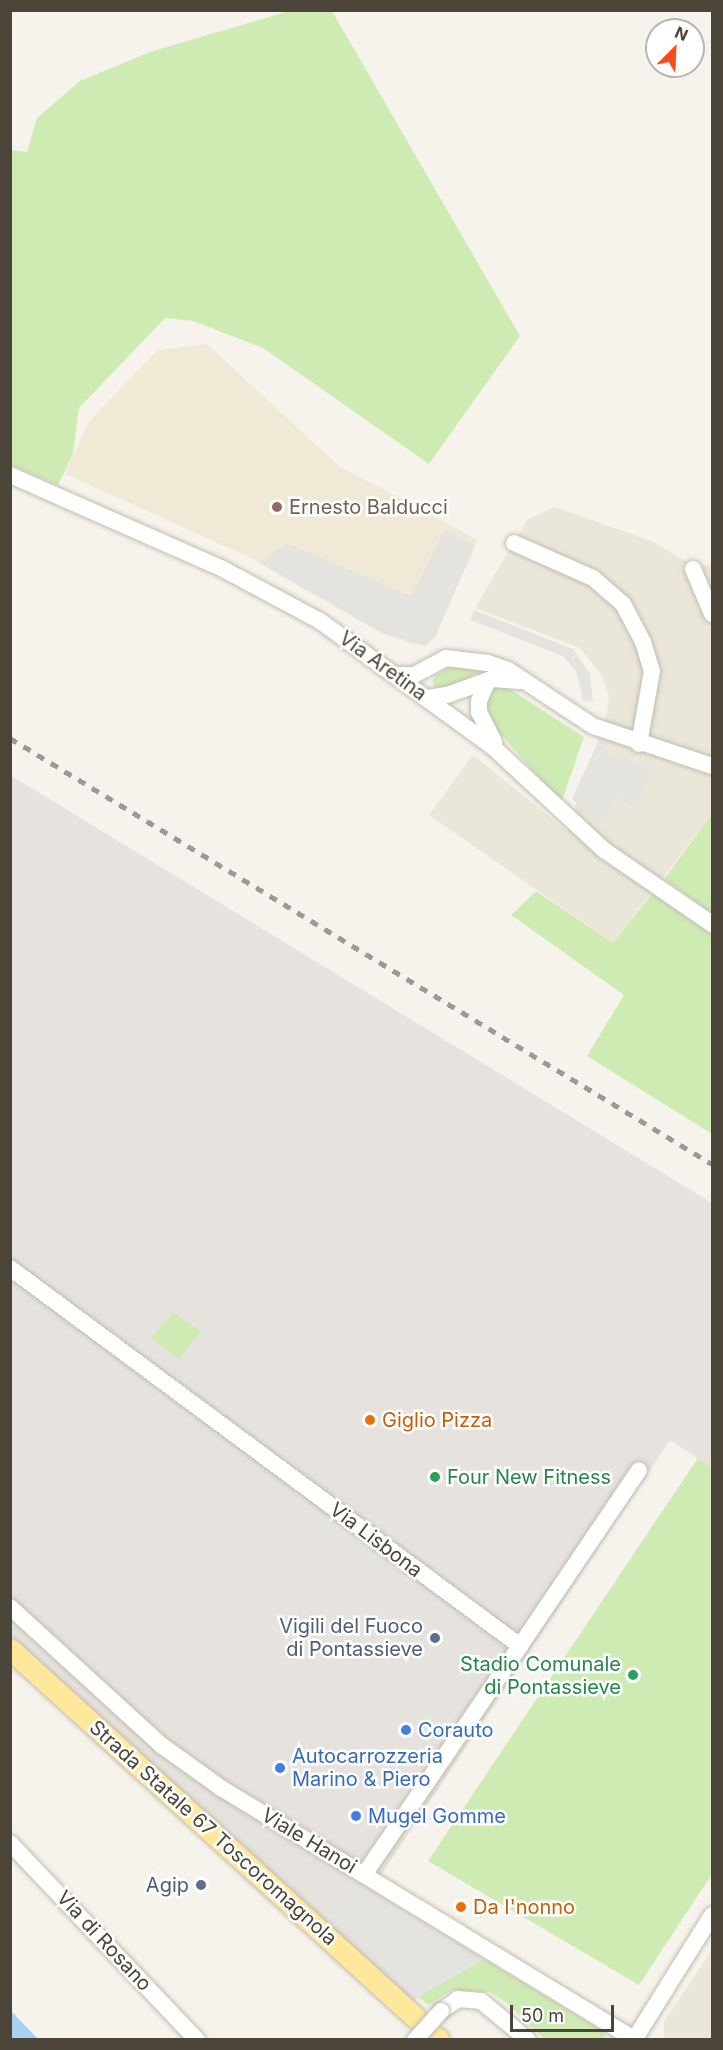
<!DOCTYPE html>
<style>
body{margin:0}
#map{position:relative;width:723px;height:2050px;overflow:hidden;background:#f6f3ec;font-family:Inter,sans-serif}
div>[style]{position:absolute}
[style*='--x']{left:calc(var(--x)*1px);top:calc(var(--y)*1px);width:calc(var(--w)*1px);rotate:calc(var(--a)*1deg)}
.residential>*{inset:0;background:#eae6da}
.industrial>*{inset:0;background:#e6e2dd}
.education>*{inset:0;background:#efe9d5}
.green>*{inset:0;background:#cfebb4}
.parking>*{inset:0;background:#e5e3e0;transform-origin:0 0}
.water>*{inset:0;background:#a8d0f3}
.roads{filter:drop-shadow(0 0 2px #c2bcae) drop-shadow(0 0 2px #c2bcae)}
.minor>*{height:16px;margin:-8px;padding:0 8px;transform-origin:8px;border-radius:8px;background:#fff}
.major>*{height:21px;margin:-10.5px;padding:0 10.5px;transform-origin:10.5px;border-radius:10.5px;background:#ffe89c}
.rail>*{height:4.5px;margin-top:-2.25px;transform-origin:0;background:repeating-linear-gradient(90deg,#9a9a9a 0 8px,transparent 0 16px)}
.bridges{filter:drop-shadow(0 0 2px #c2bcae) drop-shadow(0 0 2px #c2bcae)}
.minor-bridge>*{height:16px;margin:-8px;padding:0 8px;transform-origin:8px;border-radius:8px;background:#fff}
.dots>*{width:16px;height:16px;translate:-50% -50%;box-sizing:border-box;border:3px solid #fff;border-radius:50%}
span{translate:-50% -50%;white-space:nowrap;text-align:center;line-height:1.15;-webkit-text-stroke:5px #fff;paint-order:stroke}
.education-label{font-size:20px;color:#785e54}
.left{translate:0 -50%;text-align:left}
.street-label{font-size:20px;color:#4b4539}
.food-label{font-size:20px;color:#c56008}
.leisure-label{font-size:20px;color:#27864d}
.right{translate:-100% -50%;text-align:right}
.service-label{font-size:20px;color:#4e5e75}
.shop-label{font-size:20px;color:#366cbe}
.frame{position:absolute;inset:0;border:12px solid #4b4539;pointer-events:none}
.north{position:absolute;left:645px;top:18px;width:60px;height:60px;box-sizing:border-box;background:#fff;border:2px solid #b7b5b0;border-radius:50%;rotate:24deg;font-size:16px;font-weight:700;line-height:24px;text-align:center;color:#4b4539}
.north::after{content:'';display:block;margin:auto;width:21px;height:27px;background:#fe4a1a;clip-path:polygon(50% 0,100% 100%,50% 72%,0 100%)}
.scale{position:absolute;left:510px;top:2005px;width:104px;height:27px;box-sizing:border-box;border:3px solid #4b4539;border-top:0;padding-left:8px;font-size:18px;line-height:21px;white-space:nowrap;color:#4b4539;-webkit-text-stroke:4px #fff;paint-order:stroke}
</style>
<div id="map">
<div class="residential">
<i style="clip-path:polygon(555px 507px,654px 542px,693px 566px,712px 565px,712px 814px,613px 943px,429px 815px,473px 755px,567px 831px,606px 717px,609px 696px,602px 676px,580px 648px,475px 608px,527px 520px)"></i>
<i style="clip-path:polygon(712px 1950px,712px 2039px,664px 2039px,664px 2022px)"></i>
</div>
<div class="industrial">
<i style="clip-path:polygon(10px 775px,712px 1203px,712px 1468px,670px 1440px,371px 1890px,484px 1959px,411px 2002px,11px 1638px)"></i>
</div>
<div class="education">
<i style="clip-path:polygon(207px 344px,339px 466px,478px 540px,430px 643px,412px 644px,382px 633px,249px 557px,65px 474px,89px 421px,158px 350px)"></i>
</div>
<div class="green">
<i style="clip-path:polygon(289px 11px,332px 11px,520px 336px,429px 464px,263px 348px,193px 321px,165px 318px,79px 408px,73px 454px,58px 485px,11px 465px,11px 150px,27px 152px,37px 118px,80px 81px,150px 52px)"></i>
<i style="clip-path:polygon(452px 666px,481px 671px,447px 688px,435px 687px,432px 681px,436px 675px)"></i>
<i style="clip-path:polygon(498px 685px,507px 687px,584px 737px,561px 803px,486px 717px,487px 698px)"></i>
<i style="clip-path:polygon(712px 814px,712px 913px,664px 879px)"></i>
<i style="clip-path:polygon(536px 891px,613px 943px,652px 894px,712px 934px,712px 1134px,587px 1056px,624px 995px,511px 915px)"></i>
<i style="clip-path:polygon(173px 1313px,201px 1331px,179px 1360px,151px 1338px)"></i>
<i style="clip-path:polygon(698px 1458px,712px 1468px,712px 1874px,639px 1985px,428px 1861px)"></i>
<i style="clip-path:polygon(484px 1959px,603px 2031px,606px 2039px,544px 2039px,508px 2004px,490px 1992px,452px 1990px,428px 2005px,418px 1997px)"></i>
</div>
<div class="parking">
<i style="clip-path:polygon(445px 530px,475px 546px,435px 637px,425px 646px,382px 633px,259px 563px,287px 543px,411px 596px)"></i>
<i style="clip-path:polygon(474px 610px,573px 649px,590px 674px,593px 702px,583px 700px,576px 671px,563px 656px,470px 620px)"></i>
<i style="clip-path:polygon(597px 744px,620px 761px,623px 757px,656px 771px,632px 806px,618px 796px,598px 825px,572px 799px)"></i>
<i style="left:10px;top:1243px;width:623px;height:15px;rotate:37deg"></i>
<i style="left:10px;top:1278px;width:601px;height:13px;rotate:37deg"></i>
<i style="clip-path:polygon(354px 1881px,370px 1890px,484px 1959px,418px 1997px,330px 1918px)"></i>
</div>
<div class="water">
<i style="clip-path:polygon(10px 2011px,11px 2011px,38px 2039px,11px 2039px)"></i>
</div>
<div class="roads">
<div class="minor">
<i style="--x:10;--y:475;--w:233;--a:23.8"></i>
<i style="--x:223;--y:569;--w:110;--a:28.2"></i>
<i style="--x:320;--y:621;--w:214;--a:36.1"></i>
<i style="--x:493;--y:747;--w:151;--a:42.9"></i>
<i style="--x:604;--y:850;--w:131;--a:34.4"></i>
<i style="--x:514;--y:543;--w:86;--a:23.9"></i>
<i style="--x:593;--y:578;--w:40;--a:41"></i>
<i style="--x:623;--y:604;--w:43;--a:62.2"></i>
<i style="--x:643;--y:642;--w:30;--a:73"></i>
<i style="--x:652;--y:671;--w:74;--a:100.1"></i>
<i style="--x:693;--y:569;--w:49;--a:67.1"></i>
<i style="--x:396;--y:675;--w:18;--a:0"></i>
<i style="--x:414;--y:675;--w:36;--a:-28"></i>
<i style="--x:446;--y:658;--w:42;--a:6.8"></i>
<i style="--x:488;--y:663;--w:21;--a:19"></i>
<i style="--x:508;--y:670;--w:102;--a:33.4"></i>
<i style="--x:593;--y:726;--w:126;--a:18.6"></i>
<i style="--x:488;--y:680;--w:23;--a:113"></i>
<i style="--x:479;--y:701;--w:11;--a:90"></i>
<i style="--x:479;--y:712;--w:34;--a:63"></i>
<i style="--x:427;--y:698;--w:20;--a:-9"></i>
<i style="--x:447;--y:695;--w:48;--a:-19.6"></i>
<i style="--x:492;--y:679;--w:29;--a:4"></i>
<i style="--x:10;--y:1268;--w:635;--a:36.54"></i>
<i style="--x:520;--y:1646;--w:277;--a:124.3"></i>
<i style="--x:10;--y:1607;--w:205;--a:42.4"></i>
<i style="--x:161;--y:1745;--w:74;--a:35.6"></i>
<i style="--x:221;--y:1788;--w:486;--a:31.3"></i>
<i style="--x:520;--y:1646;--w:212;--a:-55.9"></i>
<i style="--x:10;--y:1843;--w:272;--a:46.5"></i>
<i style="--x:441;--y:2011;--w:21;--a:-35"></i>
<i style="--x:458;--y:1999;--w:23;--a:5"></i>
<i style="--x:481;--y:2001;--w:61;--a:39.7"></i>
<i style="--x:634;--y:2040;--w:147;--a:-58"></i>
</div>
<div class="major">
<i style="--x:10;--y:1649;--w:547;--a:42.26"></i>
<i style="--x:436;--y:2037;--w:4;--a:45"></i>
</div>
</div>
<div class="rail">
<i style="--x:10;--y:738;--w:821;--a:31.25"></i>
</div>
<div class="bridges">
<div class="minor-bridge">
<i style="--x:415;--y:2040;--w:39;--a:-48"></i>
</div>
</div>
<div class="dots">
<i style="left:277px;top:507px;background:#8d6e63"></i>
<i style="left:370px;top:1420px;background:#e8710a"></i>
<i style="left:435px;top:1477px;background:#2e9e5b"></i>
<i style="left:435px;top:1638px;background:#5c6f8a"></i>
<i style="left:633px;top:1675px;background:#2e9e5b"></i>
<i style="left:406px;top:1730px;background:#3f7fe0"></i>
<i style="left:280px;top:1768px;background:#3f7fe0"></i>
<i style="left:356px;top:1816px;background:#3f7fe0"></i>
<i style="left:201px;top:1885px;background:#5c6f8a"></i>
<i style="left:461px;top:1907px;background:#e8710a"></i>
</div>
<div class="education-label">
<span class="left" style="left:289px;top:507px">Ernesto Balducci</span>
</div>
<div class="street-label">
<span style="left:383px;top:666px;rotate:36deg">Via Aretina</span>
<span style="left:376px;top:1540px;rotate:37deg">Via Lisbona</span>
<span style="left:213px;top:1833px;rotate:42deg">Strada Statale 67 Toscoromagnola</span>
<span style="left:309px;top:1841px;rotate:31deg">Viale Hanoi</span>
<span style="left:104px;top:1941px;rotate:47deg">Via di Rosano</span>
</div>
<div class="food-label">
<span class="left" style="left:382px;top:1420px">Giglio Pizza</span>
<span class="left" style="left:473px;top:1907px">Da I'nonno</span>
</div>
<div class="leisure-label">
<span class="left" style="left:447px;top:1477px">Four New Fitness</span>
<span class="right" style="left:621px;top:1676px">Stadio Comunale<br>di Pontassieve</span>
</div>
<div class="service-label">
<span class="right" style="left:423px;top:1638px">Vigili del Fuoco<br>di Pontassieve</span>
<span class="right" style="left:189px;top:1885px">Agip</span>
</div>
<div class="shop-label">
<span class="left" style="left:418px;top:1730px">Corauto</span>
<span class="left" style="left:292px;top:1768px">Autocarrozzeria<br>Marino &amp; Piero</span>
<span class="left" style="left:368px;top:1816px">Mugel Gomme</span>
</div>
<div class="frame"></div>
<div class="north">N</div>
<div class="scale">50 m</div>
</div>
